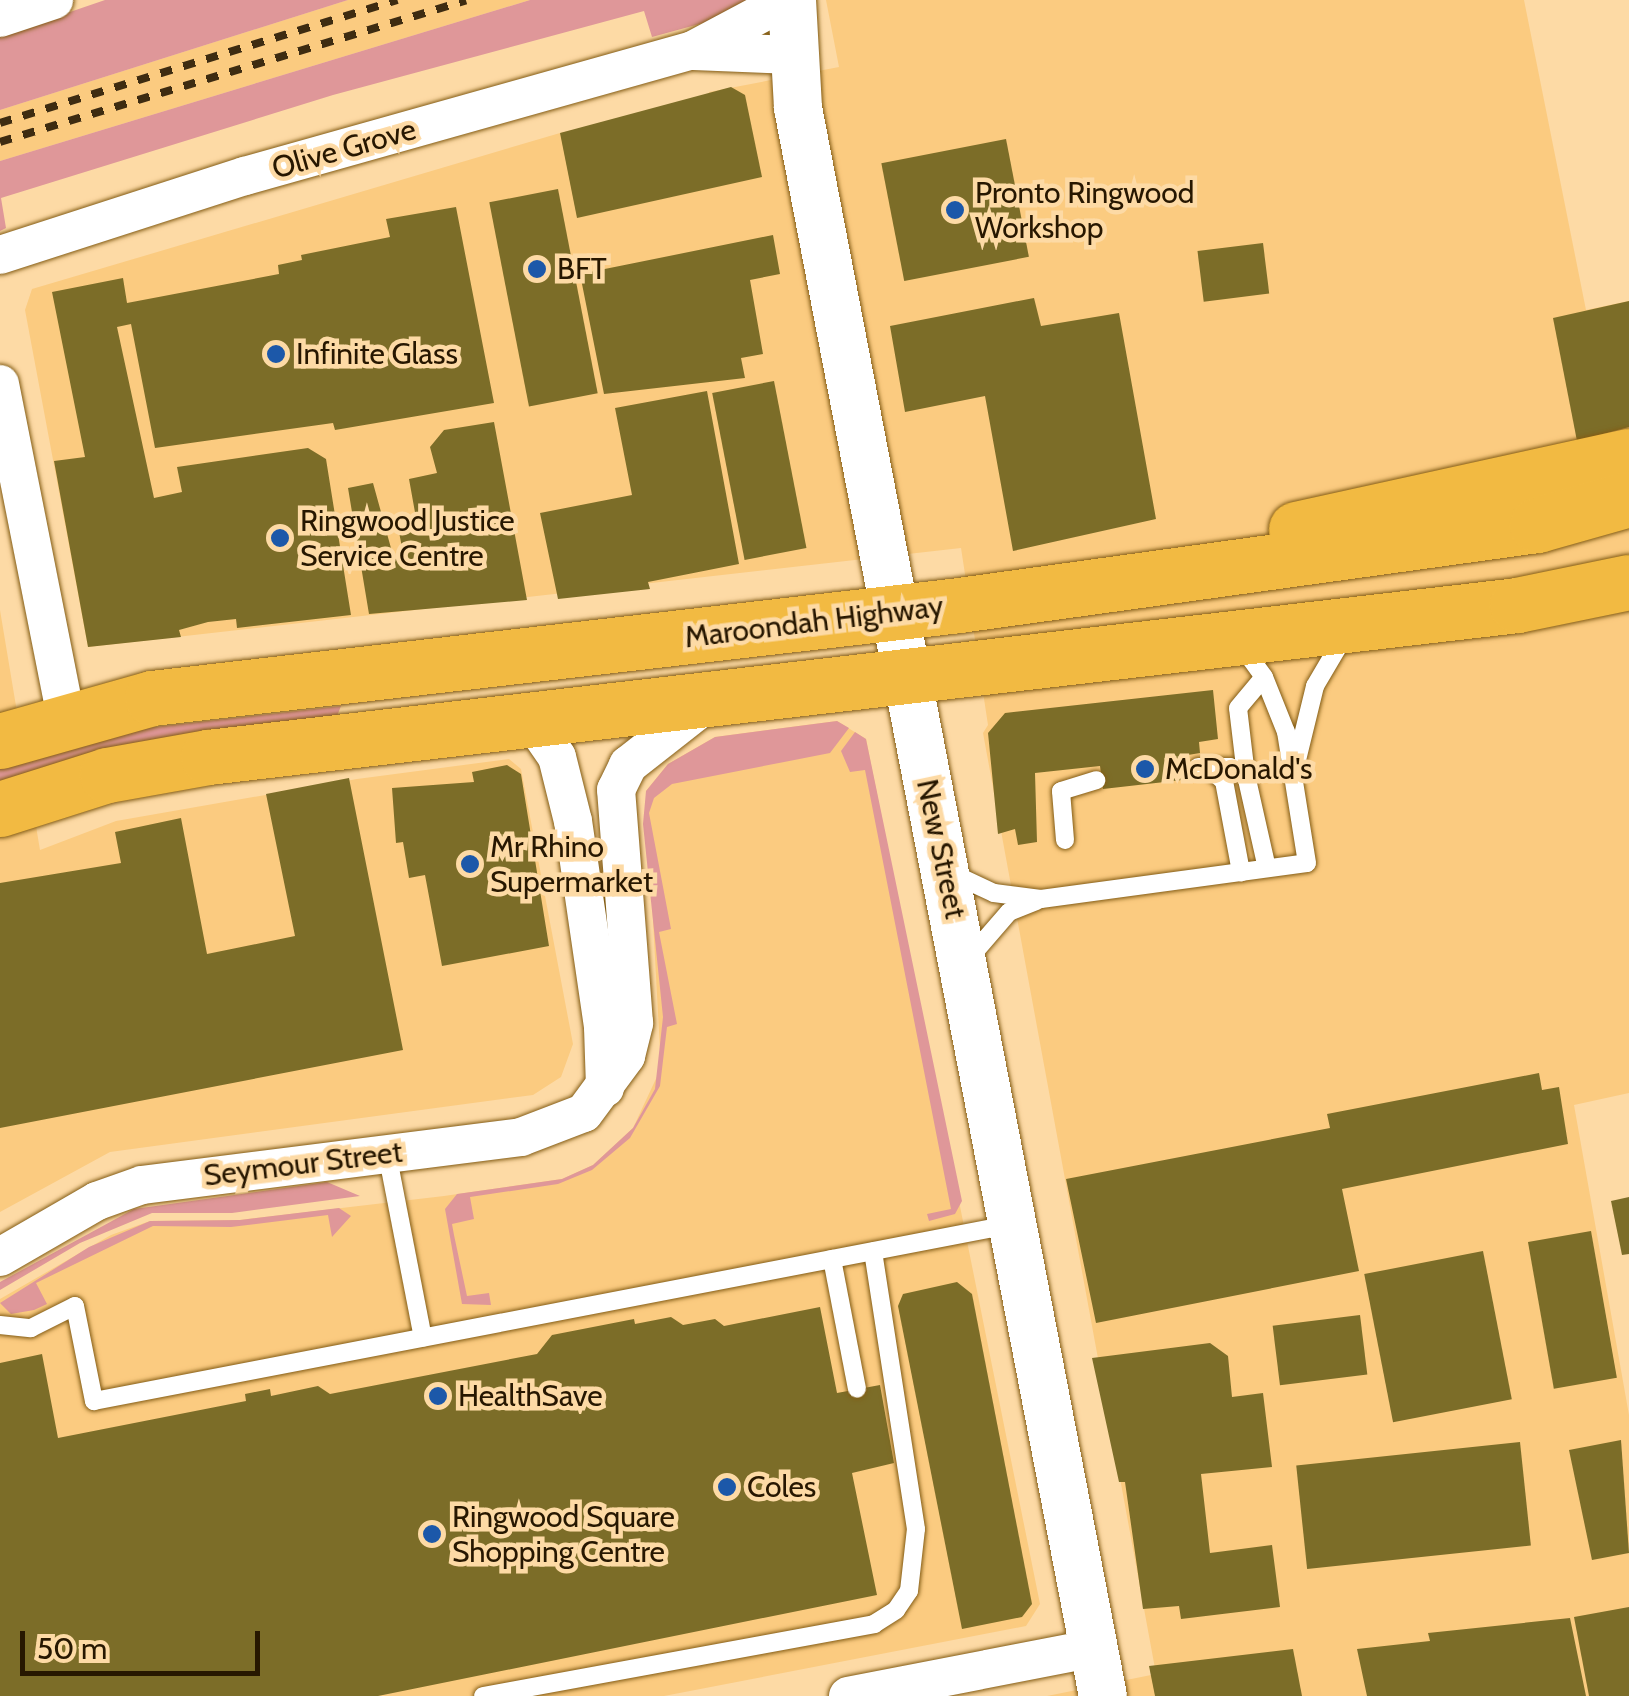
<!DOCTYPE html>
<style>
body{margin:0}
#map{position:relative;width:1629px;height:1696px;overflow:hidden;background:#fddaa5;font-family:Cabin,sans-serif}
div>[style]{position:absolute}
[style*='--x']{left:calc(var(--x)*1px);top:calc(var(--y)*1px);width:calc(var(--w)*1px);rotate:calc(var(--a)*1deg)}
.built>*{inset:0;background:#fbcb80}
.green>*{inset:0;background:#df9799}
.building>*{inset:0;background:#7c6d28;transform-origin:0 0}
.roads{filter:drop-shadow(0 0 2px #835c14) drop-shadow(0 0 2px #835c14)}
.service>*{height:18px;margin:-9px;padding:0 9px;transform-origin:9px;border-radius:9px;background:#fff}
.minor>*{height:38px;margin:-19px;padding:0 19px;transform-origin:19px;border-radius:19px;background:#fff}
.tertiary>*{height:48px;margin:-24px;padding:0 24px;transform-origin:24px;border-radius:24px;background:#fff}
.trunk>*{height:55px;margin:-27.5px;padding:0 27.5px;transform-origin:27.5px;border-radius:27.5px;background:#f2ba42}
.rail>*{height:8px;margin-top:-4px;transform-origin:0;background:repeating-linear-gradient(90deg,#3e2c11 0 12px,transparent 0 24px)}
.dots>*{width:28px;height:28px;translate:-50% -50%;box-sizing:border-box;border:5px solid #fddaa5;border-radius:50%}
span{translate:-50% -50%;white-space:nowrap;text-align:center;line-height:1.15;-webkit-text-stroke:9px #fddaa5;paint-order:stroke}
.street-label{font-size:30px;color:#271700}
.poi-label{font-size:30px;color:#271700}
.left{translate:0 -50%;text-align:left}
.scale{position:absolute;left:20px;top:1631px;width:240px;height:45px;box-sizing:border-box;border:5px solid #271700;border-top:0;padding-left:12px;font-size:30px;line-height:35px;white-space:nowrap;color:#271700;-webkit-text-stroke:8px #fddaa5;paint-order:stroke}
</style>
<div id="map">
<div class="built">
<i style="clip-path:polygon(348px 0,530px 0,0 161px,0 110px)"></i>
<i style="clip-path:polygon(826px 0,1524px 0,1586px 310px,1629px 301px,1629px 1093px,1574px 1105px,1629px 1415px,1629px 1696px,1047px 1696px,1156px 1674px,983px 733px,988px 725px,961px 548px,88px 647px,25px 310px,32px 289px,560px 133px,710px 98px,709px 92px,839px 67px)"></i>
<i style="clip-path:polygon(0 610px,40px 850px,116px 821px,357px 779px,509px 759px,521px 769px,573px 1044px,561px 1077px,533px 1095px,110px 1152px,0 1212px)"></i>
<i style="clip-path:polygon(837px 721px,866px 739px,1040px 1604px,1026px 1626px,664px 1696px,0 1696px,0 1299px,111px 1235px,150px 1221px,240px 1220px,444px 1196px,562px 1179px,593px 1165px,633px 1128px,661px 1068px,646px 791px,668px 764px,715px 737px)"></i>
</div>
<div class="green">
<i style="clip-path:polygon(105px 0,348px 0,0 110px,0 36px)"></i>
<i style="clip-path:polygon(530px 0,747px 0,714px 20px,652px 37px,644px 11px,333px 95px,1px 198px,6px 228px,0 231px,0 161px)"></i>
<i style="clip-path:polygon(341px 706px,337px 716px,0 783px,0 763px,101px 733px)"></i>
<i style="clip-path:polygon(837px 721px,849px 728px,830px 753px,672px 784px,654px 798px,649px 813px,671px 929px,659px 932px,677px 1024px,667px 1027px,660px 1086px,630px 1138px,592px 1170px,558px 1184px,470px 1197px,474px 1219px,452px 1224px,454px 1235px,467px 1296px,489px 1293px,491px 1305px,462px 1304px,445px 1209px,457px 1194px,562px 1179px,593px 1165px,633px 1128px,655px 1089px,663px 1017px,643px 824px,646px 791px,668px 764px,715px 737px)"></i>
<i style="clip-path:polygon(855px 732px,866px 739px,962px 1201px,955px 1214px,929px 1221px,927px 1214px,951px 1209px,865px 770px,850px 772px,841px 751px)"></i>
<i style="clip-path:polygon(327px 1182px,360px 1196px,232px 1213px,152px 1213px,80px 1243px,0 1290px,0 1282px,134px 1209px)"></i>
<i style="clip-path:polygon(339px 1208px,351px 1216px,332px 1237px,328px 1215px,231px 1227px,153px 1226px,36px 1283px,47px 1304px,34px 1310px,11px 1314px,0 1303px,89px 1247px,150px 1221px,240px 1220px)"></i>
</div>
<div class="building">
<i style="clip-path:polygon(731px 87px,745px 95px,762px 177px,577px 218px,560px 133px)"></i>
<i style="left:1006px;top:139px;width:120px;height:127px;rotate:79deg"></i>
<i style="left:558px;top:189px;width:208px;height:70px;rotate:79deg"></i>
<i style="clip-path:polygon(456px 207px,494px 403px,335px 430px,333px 423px,155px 448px,131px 324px,117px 327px,154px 498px,182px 492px,177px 467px,308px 448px,326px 459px,351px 615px,237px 628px,236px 619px,208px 622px,179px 630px,181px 637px,88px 647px,54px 461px,85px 457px,52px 292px,123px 278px,127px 303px,279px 274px,278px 265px,302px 260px,301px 255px,390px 237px,386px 219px)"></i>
<i style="clip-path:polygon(773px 235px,780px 274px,750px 280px,763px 354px,741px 358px,745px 378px,604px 394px,580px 274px)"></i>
<i style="left:1263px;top:243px;width:51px;height:66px;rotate:83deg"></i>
<i style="clip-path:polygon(1034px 298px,1041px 326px,1119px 313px,1156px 519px,1013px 551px,985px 396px,905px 412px,890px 326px)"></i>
<i style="clip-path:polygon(1629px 301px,1629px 427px,1577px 441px,1553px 318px)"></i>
<i style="left:774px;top:381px;width:170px;height:63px;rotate:79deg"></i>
<i style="clip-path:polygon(707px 391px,739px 564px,648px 582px,650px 589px,558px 599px,540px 513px,632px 495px,615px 408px)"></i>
<i style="clip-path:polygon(494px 422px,527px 600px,369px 614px,348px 488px,373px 483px,394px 559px,404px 558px,399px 532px,418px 529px,409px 479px,437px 473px,430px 447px,444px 430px)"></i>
<i style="clip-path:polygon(1213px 690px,1218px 739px,1199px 742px,1200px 753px,1188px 755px,1191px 779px,1103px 789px,1100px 766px,1035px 773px,1037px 842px,1018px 845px,1015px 829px,998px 834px,988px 733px,1005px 713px)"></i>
<i style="clip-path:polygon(507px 765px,521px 774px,549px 946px,442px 966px,425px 875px,409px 878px,403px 842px,396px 843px,392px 788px,474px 782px,472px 772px)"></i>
<i style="clip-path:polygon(349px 778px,403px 1050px,0 1128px,0 883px,121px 863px,115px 832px,181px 818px,207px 954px,295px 936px,266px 794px)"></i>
<i style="clip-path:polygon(1539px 1073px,1542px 1090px,1559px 1087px,1568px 1144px,1342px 1189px,1359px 1271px,1096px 1323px,1066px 1179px,1330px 1128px,1327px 1114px)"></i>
<i style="clip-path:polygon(1629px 1197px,1629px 1254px,1622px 1255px,1611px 1201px)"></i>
<i style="left:1591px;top:1231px;width:149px;height:64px;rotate:80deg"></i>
<i style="left:1483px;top:1251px;width:151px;height:121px;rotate:79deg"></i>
<i style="clip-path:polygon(957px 1282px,972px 1294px,1032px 1604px,1022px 1617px,962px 1629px,898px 1306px,903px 1294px)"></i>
<i style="clip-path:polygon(820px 1307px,837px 1393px,880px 1385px,894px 1463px,852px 1473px,877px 1595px,378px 1696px,0 1696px,0 1363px,42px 1354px,58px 1438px,246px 1401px,245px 1394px,270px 1389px,271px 1396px,318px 1386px,330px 1394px,537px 1354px,552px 1335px,634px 1319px,635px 1324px,671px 1317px,683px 1325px,715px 1319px,724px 1326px)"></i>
<i style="left:1360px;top:1315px;width:60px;height:88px;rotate:83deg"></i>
<i style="clip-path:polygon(1210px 1343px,1228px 1356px,1232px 1397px,1263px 1393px,1272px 1467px,1201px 1474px,1210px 1553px,1272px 1545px,1280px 1607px,1181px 1619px,1179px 1606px,1143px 1609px,1125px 1482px,1119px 1482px,1092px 1358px)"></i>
<i style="clip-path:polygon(1621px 1440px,1629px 1553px,1592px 1560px,1569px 1450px)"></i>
<i style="left:1520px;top:1442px;width:104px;height:225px;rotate:84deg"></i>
<i style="clip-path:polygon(1629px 1607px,1629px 1696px,1589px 1696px,1574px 1617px)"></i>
<i style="clip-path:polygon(1570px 1618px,1586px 1696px,1367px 1696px,1357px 1649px,1430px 1641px,1428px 1633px)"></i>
<i style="clip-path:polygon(1293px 1649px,1302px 1696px,1155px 1696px,1149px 1666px)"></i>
</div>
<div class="roads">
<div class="service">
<i style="--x:1296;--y:764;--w:80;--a:-76.3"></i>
<i style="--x:1315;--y:686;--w:59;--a:-59.5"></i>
<i style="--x:1198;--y:767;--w:32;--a:0"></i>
<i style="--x:1230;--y:767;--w:18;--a:27"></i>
<i style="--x:1246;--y:775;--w:95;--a:77.3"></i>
<i style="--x:1208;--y:768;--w:21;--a:39"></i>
<i style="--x:1224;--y:781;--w:93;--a:79.4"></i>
<i style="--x:1246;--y:775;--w:67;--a:-96.8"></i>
<i style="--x:1238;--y:708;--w:40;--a:-50"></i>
<i style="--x:1065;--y:840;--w:49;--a:-94.7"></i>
<i style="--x:1061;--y:791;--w:37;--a:-17"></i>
<i style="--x:951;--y:873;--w:47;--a:24.9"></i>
<i style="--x:994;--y:893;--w:47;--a:7.3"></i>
<i style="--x:1041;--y:899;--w:268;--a:-7.7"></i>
<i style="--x:1307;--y:863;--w:133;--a:-99.1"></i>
<i style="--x:1286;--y:732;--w:59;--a:-111.8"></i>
<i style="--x:1264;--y:677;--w:39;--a:-126"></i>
<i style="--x:970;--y:957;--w:60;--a:-49.1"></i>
<i style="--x:1009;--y:912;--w:29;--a:-22"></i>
<i style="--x:387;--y:1153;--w:188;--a:79"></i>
<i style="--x:832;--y:1259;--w:132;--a:79.1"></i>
<i style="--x:0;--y:1325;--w:31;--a:6"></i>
<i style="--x:31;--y:1328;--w:49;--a:-26.6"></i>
<i style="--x:75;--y:1306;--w:97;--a:78.7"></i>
<i style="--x:94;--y:1401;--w:932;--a:-10.89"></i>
<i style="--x:483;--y:1696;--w:398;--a:-10.4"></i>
<i style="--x:874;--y:1624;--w:26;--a:-32"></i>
<i style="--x:896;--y:1610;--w:23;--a:-56"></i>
<i style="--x:909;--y:1591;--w:62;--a:-83.6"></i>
<i style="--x:916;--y:1529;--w:281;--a:-98.8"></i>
</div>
<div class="minor">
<i style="--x:0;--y:18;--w:57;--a:-18.4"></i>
<i style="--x:694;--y:51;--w:98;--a:2.3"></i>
<i style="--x:0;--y:255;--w:257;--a:-17.9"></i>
<i style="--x:245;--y:176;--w:463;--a:-15.7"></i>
<i style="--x:691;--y:51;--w:109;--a:-28"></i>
<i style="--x:0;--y:384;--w:340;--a:78.8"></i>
<i style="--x:530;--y:718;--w:47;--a:55.3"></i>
<i style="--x:557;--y:757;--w:66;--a:76"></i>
<i style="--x:573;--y:821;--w:208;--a:81.7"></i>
<i style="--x:603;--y:1027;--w:61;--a:88.1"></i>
<i style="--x:0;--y:1257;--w:112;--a:-30"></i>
<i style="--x:97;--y:1201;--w:48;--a:-19.6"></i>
<i style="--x:142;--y:1185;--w:382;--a:-7.2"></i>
<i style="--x:521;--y:1137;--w:67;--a:-20.9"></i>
<i style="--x:584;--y:1113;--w:71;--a:-53.6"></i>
<i style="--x:626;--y:1056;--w:34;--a:-76"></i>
<i style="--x:634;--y:1023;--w:234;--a:-94.4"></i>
<i style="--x:616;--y:790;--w:28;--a:-64"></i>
<i style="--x:628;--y:765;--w:105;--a:-38.1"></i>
<i style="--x:848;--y:1696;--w:251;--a:-11"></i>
</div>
<div class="tertiary">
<i style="--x:792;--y:0;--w:108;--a:86.8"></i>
<i style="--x:798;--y:108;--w:1617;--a:79.13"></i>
</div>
<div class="trunk">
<i style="--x:1296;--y:529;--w:341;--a:-12.4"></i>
<i style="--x:0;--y:741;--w:158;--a:-15.8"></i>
<i style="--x:152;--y:698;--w:812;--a:-6.57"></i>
<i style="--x:959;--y:605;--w:584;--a:-7.88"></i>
<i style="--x:1537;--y:525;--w:96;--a:-15.8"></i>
<i style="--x:0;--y:809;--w:112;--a:-17.6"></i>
<i style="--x:107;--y:775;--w:103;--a:-10.1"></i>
<i style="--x:208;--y:757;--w:1318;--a:-6.62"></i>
<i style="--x:1517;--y:605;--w:114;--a:-11.6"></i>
</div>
</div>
<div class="rail">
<i style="--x:0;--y:123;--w:416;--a:-17.2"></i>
<i style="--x:0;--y:142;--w:487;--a:-16.9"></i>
</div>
<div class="dots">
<i style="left:955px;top:210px;background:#1c58a9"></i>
<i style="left:537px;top:269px;background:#1c58a9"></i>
<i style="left:276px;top:354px;background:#1c58a9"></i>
<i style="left:280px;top:538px;background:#1c58a9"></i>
<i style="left:1145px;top:769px;background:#1c58a9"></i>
<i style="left:470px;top:864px;background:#1c58a9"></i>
<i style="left:438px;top:1396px;background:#1c58a9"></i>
<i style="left:727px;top:1487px;background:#1c58a9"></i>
<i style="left:432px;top:1534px;background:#1c58a9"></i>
</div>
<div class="street-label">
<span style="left:344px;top:149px;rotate:-16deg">Olive Grove</span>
<span style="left:814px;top:622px;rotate:-7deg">Maroondah Highway</span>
<span style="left:941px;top:849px;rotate:78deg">New Street</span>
<span style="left:303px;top:1164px;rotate:-7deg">Seymour Street</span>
</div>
<div class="poi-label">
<span class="left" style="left:975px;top:210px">Pronto Ringwood<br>Workshop</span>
<span class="left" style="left:557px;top:269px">BFT</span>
<span class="left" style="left:296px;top:354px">Infinite Glass</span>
<span class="left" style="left:300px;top:538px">Ringwood Justice<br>Service Centre</span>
<span class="left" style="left:1165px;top:769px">McDonald's</span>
<span class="left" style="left:490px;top:864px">Mr Rhino<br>Supermarket</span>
<span class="left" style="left:458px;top:1396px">HealthSave</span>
<span class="left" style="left:747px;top:1487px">Coles</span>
<span class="left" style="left:452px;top:1534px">Ringwood Square<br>Shopping Centre</span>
</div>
<div class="scale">50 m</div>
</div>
